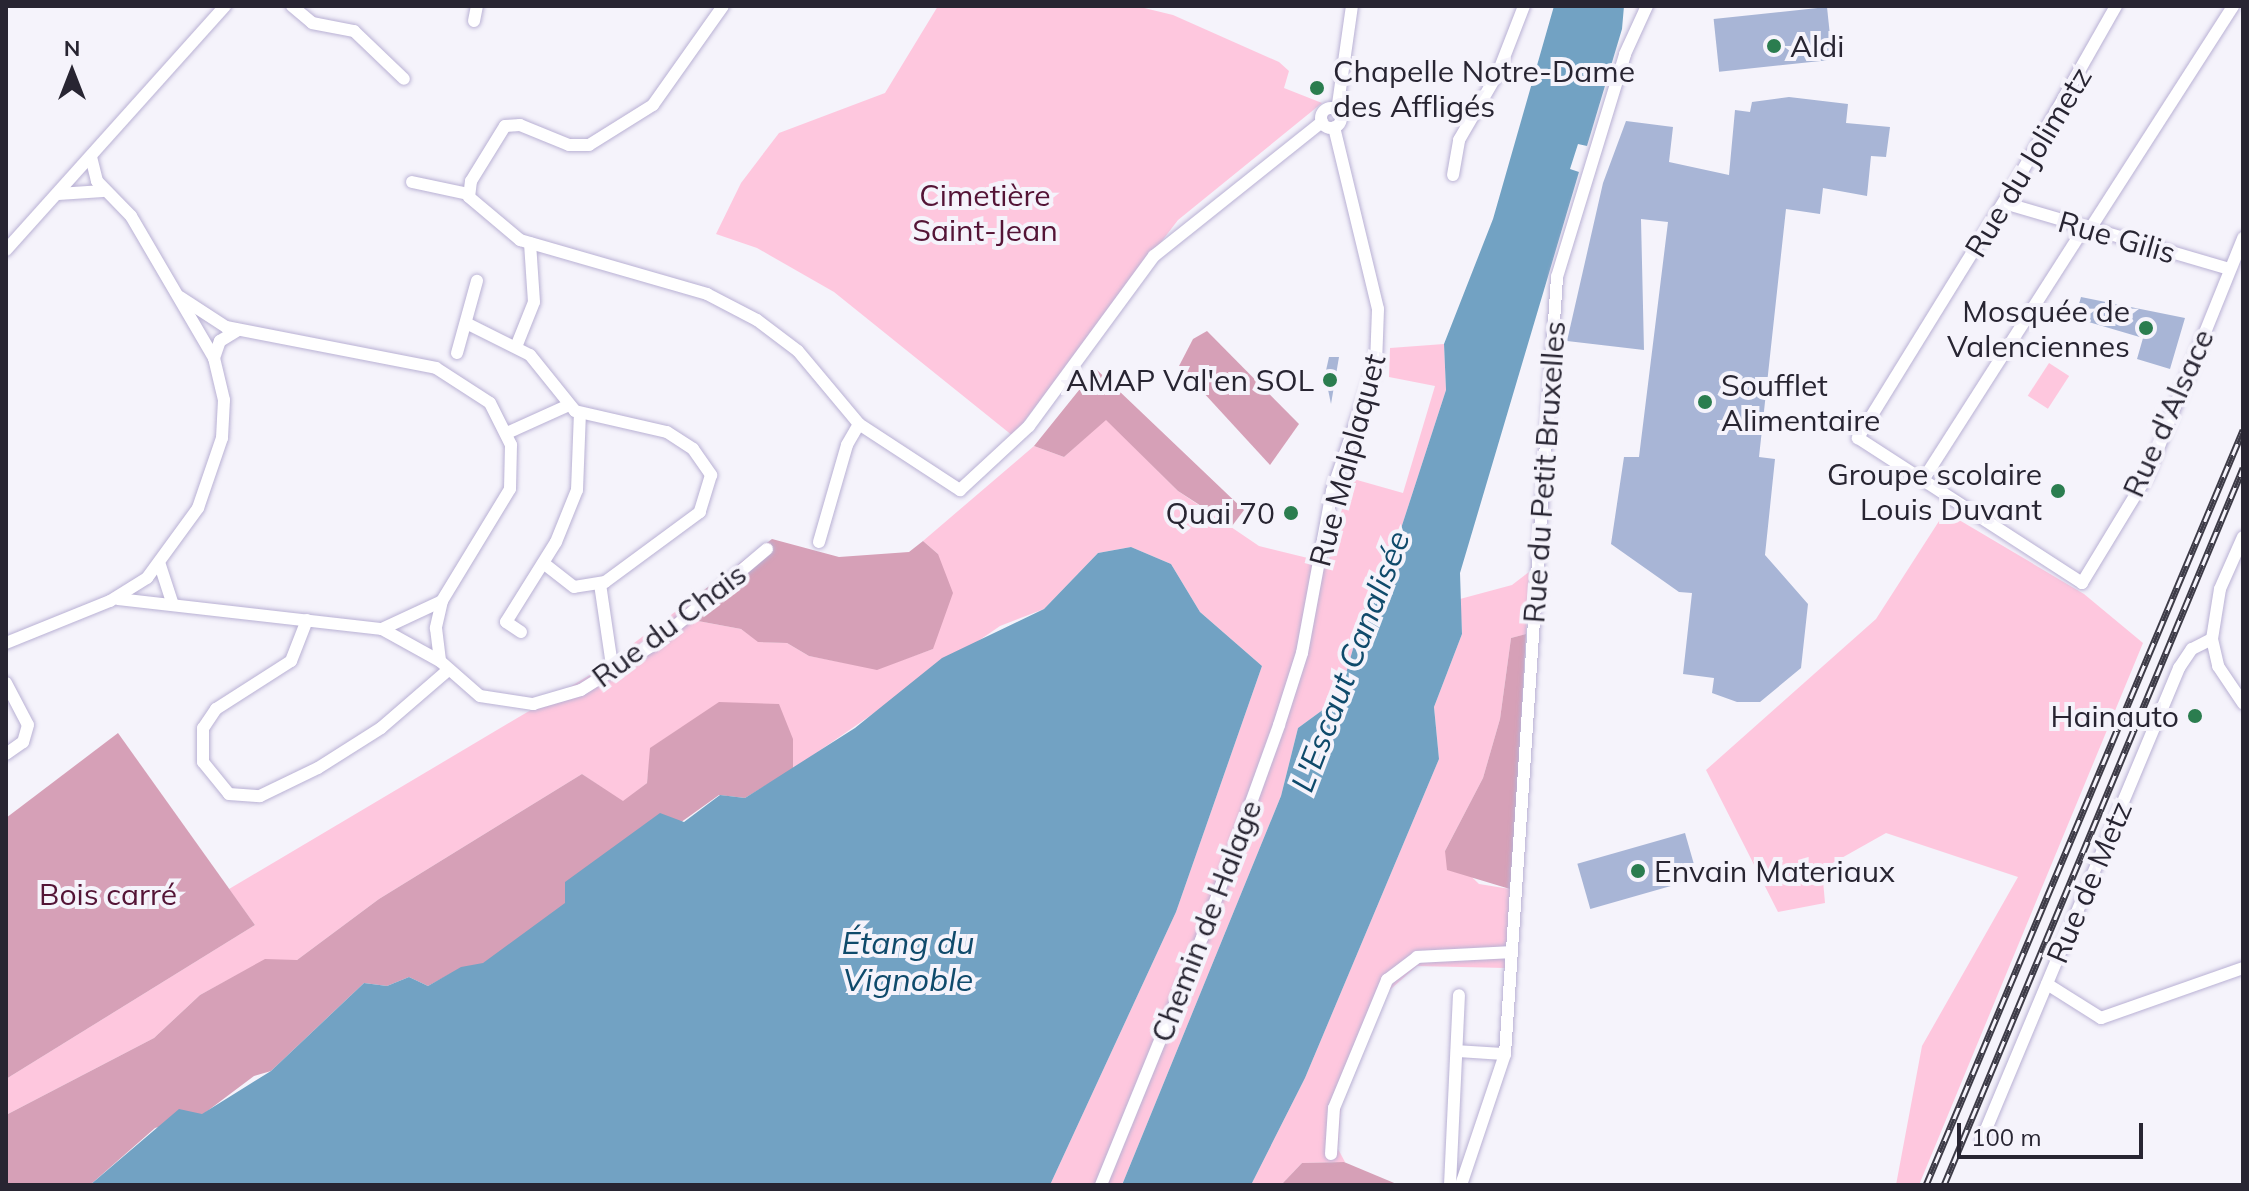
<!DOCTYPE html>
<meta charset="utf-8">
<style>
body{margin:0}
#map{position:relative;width:2249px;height:1191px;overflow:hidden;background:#f5f3fb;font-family:Mulish,sans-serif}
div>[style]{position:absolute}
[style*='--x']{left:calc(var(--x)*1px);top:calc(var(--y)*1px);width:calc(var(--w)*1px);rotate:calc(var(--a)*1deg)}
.green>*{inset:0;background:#fec7de;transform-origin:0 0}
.forest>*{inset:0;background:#d6a0b7}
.water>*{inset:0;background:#72a2c3}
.building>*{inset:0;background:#a8b5d6;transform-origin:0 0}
.roads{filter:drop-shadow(0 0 2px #b9b1d4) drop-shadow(0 0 2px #b9b1d4)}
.minor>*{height:12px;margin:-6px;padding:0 6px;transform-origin:6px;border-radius:6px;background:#fff}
.minor>.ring{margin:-6px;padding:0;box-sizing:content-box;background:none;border:12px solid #fff;border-radius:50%}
.rail>*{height:7px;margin-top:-3.5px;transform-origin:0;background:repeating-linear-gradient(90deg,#f5f3fb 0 12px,#3d3b47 0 24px);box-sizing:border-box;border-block:2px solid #3d3b47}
.dots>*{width:22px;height:22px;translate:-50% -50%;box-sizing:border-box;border:4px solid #f5f3fb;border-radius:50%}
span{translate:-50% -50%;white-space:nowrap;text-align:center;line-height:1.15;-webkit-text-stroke:8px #f5f3fb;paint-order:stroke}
.poi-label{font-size:30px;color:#282532}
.left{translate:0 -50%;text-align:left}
.right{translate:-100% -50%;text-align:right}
.street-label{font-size:30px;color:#282532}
.park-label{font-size:30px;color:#541436}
.water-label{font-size:32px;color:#0f4a6b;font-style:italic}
.frame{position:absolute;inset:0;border:8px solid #282532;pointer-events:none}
.north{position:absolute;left:32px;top:32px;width:80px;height:80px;-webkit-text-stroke:6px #f5f3fb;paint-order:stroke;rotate:0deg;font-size:22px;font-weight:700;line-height:32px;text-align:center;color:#282532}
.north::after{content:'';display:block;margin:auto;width:28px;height:36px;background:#282532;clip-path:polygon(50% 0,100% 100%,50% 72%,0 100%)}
.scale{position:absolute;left:1957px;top:1123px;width:186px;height:36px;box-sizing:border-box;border:4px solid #282532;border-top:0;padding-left:10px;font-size:24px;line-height:28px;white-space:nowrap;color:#282532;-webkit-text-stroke:6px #f5f3fb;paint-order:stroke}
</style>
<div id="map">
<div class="green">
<i style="clip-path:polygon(938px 6px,1136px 6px,1173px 15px,1279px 62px,1289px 71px,1284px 88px,1322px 103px,1178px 220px,1013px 436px,834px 292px,757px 248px,716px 234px,741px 183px,779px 133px,885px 93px)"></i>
<i style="clip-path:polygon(1444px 344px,1446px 390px,1394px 550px,1368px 596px,1339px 698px,1298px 728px,1281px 796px,1122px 1185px,1050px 1185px,1176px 912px,1262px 666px,1200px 612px,1171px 564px,1131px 547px,1098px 553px,1044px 609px,1000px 626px,793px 769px,793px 739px,682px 727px,651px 748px,647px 783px,623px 802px,582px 774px,379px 899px,297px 960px,265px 960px,200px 995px,154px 1038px,6px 1115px,6px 1079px,255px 925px,229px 889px,600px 669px,688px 602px,698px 621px,741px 629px,759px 642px,787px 643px,809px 656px,877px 669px,933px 649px,938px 554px,923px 541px,1034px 446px,1064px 457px,1106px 419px,1178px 491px,1259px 546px,1328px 563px,1350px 478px,1403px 493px,1435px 386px,1389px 377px,1390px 348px)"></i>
<i style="left:2049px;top:363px;width:24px;height:39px;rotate:33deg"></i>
<i style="clip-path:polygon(1949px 514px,2084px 594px,2143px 643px,1919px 1185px,1896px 1185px,1922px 1046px,2018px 877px,1886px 833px,1822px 869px,1825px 903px,1778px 912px,1706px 770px,1876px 619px,1941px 518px,1946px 522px)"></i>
<i style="clip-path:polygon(1529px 572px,1526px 634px,1511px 638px,1500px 719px,1483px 778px,1445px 851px,1479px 884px,1510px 889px,1505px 968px,1417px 966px,1385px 994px,1341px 1105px,1338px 1149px,1345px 1162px,1302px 1163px,1281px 1185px,1251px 1185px,1305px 1078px,1439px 759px,1434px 707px,1462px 634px,1460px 599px,1512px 585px)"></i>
</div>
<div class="forest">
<i style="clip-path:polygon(1207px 331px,1299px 424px,1270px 465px,1179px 366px,1193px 339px)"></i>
<i style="clip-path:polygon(1096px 369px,1244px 510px,1232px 526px,1178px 491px,1106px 420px,1064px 457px,1034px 446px)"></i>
<i style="clip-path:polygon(772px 539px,839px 557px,909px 552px,923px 541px,938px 554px,953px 593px,933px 649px,877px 670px,809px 656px,787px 643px,758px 642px,741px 629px,698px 621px,688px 602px)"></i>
<i style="clip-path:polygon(1526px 634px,1519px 758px,1510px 889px,1447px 870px,1445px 851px,1483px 778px,1500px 719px,1511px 638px)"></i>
<i style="clip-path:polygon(719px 702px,779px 704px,793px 739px,793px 769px,745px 798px,719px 795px,483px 964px,461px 968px,428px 986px,409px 977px,387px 986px,364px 983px,271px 1071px,254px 1076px,202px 1115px,155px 1128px,90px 1185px,6px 1185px,6px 1115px,154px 1038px,200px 995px,265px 959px,297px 960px,379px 899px,582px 774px,623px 801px,647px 783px,650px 748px)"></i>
<i style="clip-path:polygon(118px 733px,255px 925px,6px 1079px,6px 818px)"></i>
<i style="clip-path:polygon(1344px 1162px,1399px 1185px,1281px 1185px,1302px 1163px)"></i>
</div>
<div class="water">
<i style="clip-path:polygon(1554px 6px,1624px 6px,1622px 29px,1587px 146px,1578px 144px,1570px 169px,1579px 172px,1460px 573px,1462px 634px,1434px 707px,1439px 759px,1305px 1078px,1251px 1185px,1122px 1185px,1281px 796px,1298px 728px,1339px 698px,1368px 596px,1394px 550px,1446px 390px,1444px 344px,1493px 219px)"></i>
<i style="clip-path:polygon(1131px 547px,1171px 564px,1200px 612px,1262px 666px,1176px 912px,1050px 1185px,90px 1185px,179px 1109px,202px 1114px,271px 1071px,364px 983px,387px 986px,409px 977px,428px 986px,461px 967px,483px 963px,565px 903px,565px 882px,660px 813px,684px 822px,720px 795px,745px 798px,855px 728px,942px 658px,1044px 609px,1098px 553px)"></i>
</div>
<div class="building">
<i style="left:1827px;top:7px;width:53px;height:114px;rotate:84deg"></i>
<i style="clip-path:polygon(1789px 97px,1848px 104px,1846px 123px,1890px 127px,1886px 157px,1871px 156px,1867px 196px,1823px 188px,1820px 214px,1786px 209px,1759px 457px,1775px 459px,1765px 555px,1808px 604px,1801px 668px,1760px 702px,1737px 702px,1712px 693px,1714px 678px,1683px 674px,1692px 593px,1679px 592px,1611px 544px,1624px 457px,1639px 457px,1668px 222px,1641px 219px,1644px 350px,1567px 341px,1603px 183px,1626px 121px,1673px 127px,1669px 162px,1729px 175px,1735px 110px,1750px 112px,1752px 102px)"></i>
<i style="clip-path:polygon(2081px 297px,2185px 318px,2170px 369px,2137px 359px,2143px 338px,2075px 318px)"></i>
<i style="clip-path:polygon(1329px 357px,1339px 357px,1331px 404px,1325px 375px)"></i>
<i style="left:1685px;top:833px;width:47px;height:112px;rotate:74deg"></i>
</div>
<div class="roads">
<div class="minor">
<i style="--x:292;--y:6;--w:26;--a:40"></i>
<i style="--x:312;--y:23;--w:43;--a:10.8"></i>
<i style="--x:354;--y:31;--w:69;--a:43.8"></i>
<i style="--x:723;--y:6;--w:121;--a:125.3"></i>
<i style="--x:653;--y:105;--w:75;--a:148"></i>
<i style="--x:589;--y:145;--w:20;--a:180"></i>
<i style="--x:569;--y:145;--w:53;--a:-157.8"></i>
<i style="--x:520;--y:125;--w:15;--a:176"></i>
<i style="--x:505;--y:126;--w:65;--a:121.7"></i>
<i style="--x:471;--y:181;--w:16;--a:97"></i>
<i style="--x:469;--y:197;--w:67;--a:40.1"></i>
<i style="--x:520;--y:240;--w:195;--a:16.1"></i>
<i style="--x:707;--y:294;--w:56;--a:27.5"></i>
<i style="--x:757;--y:320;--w:51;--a:37.1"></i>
<i style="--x:798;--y:351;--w:95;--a:50.1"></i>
<i style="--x:859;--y:424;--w:24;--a:120"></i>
<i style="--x:847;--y:445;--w:101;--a:106.1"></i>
<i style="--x:2116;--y:6;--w:197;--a:119.6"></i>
<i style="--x:2019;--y:177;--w:307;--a:121.7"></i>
<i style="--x:1858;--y:438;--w:267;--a:32.9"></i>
<i style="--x:2082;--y:583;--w:125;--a:-58.7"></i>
<i style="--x:2147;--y:476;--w:257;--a:-68"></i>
<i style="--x:474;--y:21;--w:15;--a:-79"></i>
<i class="ring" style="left:1321px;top:108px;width:8px;height:8px"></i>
<i style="--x:1337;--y:111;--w:106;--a:-81.9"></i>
<i style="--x:1453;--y:175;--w:36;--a:-80"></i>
<i style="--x:1459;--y:140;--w:78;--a:-59.8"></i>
<i style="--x:1498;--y:73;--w:72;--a:-68.8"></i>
<i style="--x:412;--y:182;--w:57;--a:12.1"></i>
<i style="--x:58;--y:194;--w:45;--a:-3.8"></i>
<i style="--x:2004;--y:203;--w:235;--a:16.3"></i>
<i style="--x:2090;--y:229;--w:265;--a:-57.3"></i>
<i style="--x:6;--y:250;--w:328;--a:-48.1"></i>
<i style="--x:180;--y:297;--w:55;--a:33.1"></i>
<i style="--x:226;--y:327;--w:214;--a:11"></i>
<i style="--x:436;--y:368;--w:64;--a:32.9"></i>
<i style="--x:490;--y:403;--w:47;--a:63.4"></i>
<i style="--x:511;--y:445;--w:44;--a:91.3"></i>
<i style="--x:510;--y:489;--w:131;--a:121.3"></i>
<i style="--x:442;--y:601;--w:28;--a:103"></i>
<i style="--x:436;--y:628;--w:33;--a:83"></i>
<i style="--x:440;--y:661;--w:53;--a:41.2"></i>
<i style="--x:480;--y:696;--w:54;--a:8.6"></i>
<i style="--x:533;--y:704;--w:50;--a:-16.3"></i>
<i style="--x:581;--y:690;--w:85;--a:-32"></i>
<i style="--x:653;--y:645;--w:149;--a:-40.1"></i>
<i style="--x:470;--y:325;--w:67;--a:26.6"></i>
<i style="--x:530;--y:355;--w:72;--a:51.2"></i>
<i style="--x:575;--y:411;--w:94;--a:12.9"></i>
<i style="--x:667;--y:432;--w:31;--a:33"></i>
<i style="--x:693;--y:449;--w:32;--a:55"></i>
<i style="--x:711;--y:475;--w:39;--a:107"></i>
<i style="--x:700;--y:512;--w:118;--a:143.6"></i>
<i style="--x:605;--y:582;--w:31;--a:171"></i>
<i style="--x:574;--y:587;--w:39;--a:-142"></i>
<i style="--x:516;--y:347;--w:48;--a:-68.2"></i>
<i style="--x:534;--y:302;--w:59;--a:-93.9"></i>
<i style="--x:457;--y:353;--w:75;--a:-74.5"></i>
<i style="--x:214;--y:358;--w:18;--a:-71"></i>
<i style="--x:220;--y:341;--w:21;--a:-31"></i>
<i style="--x:859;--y:424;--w:121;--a:33.2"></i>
<i style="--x:960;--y:490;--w:94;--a:-42.8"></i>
<i style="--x:1029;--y:426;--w:211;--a:-53.7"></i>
<i style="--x:1154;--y:256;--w:215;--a:-38.6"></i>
<i style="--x:507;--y:433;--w:68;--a:-24.3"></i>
<i style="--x:1923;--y:480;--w:299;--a:-57.4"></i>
<i style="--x:2243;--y:537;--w:57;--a:113.9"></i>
<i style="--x:2220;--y:589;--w:51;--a:99.1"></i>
<i style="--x:2212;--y:639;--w:28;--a:77"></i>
<i style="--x:2218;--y:666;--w:45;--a:56"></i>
<i style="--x:160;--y:565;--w:40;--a:72"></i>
<i style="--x:600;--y:584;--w:89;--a:81.6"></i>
<i style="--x:118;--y:599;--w:266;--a:6.5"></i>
<i style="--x:382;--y:629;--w:66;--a:28.9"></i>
<i style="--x:307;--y:620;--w:44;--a:111.3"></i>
<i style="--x:291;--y:661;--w:89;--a:147.4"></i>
<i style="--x:216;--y:709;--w:23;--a:124"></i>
<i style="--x:203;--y:728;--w:34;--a:90"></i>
<i style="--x:203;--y:762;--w:41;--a:50.9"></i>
<i style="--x:229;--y:794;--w:31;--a:4"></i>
<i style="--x:260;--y:796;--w:64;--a:-25.8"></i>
<i style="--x:318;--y:768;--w:75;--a:-32.4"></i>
<i style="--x:381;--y:728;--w:87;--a:-40.8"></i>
<i style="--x:382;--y:629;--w:66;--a:-25"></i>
<i style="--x:521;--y:632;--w:18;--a:-146"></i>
<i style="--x:506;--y:622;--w:94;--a:-58"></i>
<i style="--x:556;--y:542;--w:56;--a:-68"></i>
<i style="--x:577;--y:490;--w:77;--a:-87.8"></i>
<i style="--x:6;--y:643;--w:112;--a:-22"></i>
<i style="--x:110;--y:601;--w:44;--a:-31.9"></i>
<i style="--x:147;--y:578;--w:87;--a:-53.9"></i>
<i style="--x:198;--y:508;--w:74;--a:-71.1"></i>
<i style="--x:222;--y:438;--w:38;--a:-87"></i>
<i style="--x:224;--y:400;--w:43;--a:-103.4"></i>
<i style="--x:214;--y:358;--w:164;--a:-120.3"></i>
<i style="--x:131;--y:216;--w:49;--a:-134.2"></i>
<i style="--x:97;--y:181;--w:25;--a:-104"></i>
<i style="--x:6;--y:683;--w:47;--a:62.4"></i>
<i style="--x:28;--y:725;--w:18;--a:106"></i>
<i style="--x:23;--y:742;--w:21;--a:145"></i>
<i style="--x:2047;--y:984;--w:64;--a:32.2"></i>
<i style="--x:2101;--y:1018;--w:151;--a:-19.4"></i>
<i style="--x:1457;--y:1051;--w:48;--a:3.6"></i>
<i style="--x:1982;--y:1139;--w:511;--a:-67.3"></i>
<i style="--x:2179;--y:668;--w:23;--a:-56"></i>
<i style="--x:2192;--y:649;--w:22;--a:-27"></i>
<i style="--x:1331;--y:1154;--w:46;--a:-86.3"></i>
<i style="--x:1334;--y:1108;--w:139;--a:-67.5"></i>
<i style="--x:1387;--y:980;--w:38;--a:-37"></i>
<i style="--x:1417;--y:957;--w:95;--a:-3"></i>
<i style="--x:1101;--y:1185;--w:267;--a:-67.8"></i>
<i style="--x:1202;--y:938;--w:226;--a:-70.1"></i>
<i style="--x:1279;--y:725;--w:76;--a:-72.3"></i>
<i style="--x:1302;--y:653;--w:165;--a:-79.5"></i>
<i style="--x:1332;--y:491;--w:134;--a:-70.9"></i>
<i style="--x:1376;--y:364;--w:55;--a:-87.9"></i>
<i style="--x:1378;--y:309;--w:187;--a:-103.6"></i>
<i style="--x:1450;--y:1185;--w:190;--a:-87.3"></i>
<i style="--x:1461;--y:1185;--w:138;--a:-71.4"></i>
<i style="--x:1505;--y:1054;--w:779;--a:-86.17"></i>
<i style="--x:1557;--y:277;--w:233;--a:-73"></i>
<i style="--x:1625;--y:54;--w:53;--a:-65.4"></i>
</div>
</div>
<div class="rail">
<i style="--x:1926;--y:1185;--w:819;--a:-67.22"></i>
<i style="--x:1944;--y:1185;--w:777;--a:-67.36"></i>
</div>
<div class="dots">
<i style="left:1774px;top:46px;background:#2b7d4f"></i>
<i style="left:1317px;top:88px;background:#2b7d4f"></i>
<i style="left:2146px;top:328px;background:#2b7d4f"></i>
<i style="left:1330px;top:380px;background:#2b7d4f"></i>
<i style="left:1705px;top:402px;background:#2b7d4f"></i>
<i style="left:2058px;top:491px;background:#2b7d4f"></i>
<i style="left:1291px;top:513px;background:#2b7d4f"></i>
<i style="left:2195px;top:716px;background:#2b7d4f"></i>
<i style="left:1638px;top:871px;background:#2b7d4f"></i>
</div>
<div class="poi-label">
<span class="left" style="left:1790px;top:46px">Aldi</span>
<span class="left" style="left:1333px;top:88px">Chapelle Notre-Dame<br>des Affligés</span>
<span class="right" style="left:2130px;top:328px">Mosquée de<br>Valenciennes</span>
<span class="right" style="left:1314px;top:380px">AMAP Val'en SOL</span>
<span class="left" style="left:1721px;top:402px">Soufflet<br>Alimentaire</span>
<span class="right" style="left:2042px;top:491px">Groupe scolaire<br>Louis Duvant</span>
<span class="right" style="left:1275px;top:513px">Quai 70</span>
<span class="right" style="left:2179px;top:716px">Hainauto</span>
<span class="left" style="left:1654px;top:871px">Envain Materiaux</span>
</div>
<div class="street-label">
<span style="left:2028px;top:162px;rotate:-59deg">Rue du Jolimetz</span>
<span style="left:2117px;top:237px;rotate:16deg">Rue Gilis</span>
<span style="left:2168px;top:413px;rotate:-66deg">Rue d'Alsace</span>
<span style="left:1347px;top:460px;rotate:-75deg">Rue Malplaquet</span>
<span style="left:1544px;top:472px;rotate:-86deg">Rue du Petit Bruxelles</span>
<span style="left:669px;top:625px;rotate:-37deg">Rue du Chais</span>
<span style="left:2089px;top:882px;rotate:-67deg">Rue de Metz</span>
<span style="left:1206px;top:921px;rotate:-69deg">Chemin de Halage</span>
</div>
<div class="park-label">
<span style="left:985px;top:212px">Cimetière<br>Saint-Jean</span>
<span style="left:108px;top:894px">Bois carré</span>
</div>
<div class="water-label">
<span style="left:1350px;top:661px;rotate:-69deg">L'Escaut Canalisée</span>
<span style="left:908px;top:961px">Étang du<br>Vignoble</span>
</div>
<div class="frame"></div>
<div class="north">N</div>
<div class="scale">100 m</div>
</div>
